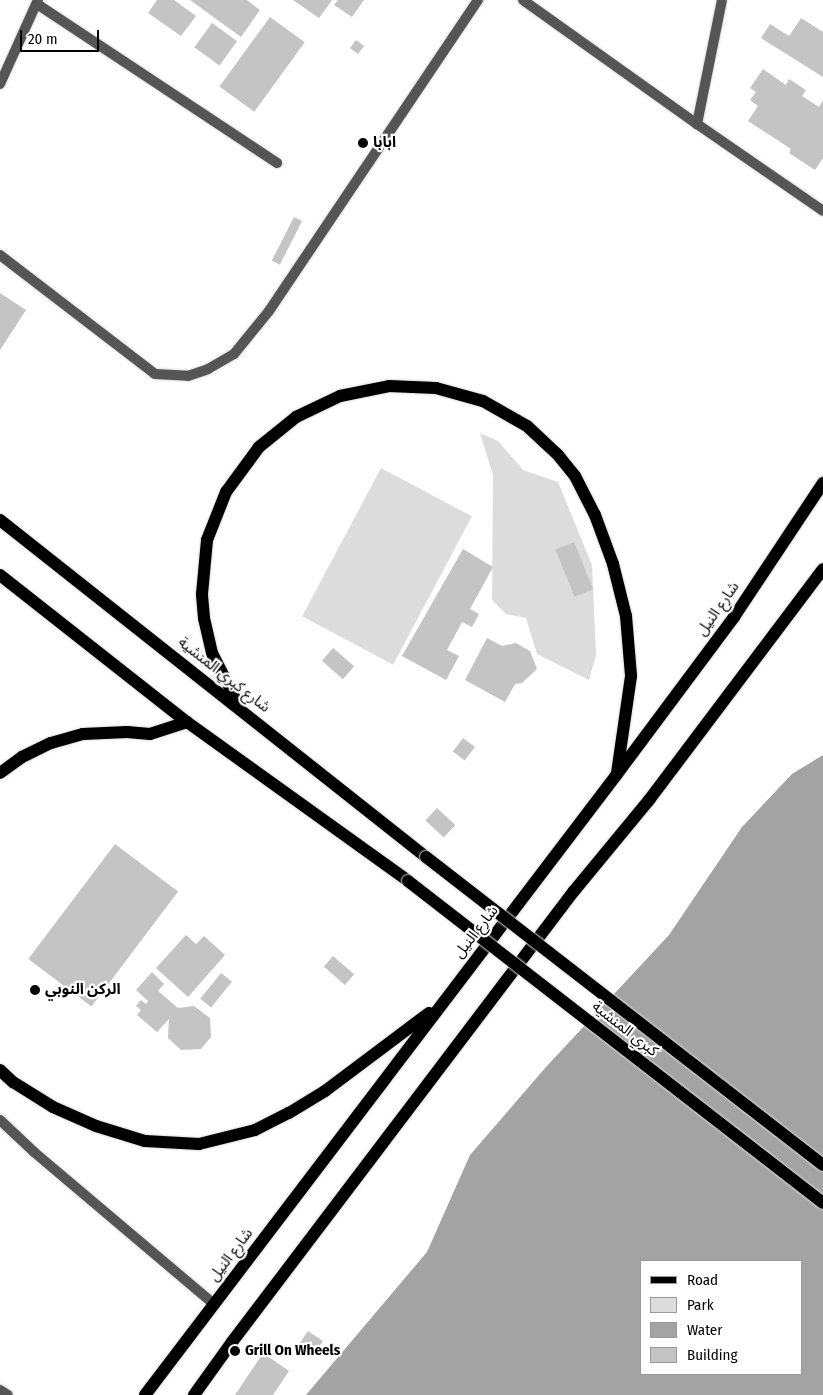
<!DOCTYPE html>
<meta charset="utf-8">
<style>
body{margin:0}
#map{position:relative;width:823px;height:1395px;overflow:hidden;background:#fff;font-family:"Fira Sans Condensed","Noto Sans Arabic",sans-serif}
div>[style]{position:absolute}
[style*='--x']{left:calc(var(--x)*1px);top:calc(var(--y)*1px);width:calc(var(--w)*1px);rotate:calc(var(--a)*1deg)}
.green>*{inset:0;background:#dcdcdc;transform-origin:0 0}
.water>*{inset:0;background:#a3a3a3}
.building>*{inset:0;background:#c4c4c4;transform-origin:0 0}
.roads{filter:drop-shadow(0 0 1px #dbdbdb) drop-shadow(0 0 1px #dbdbdb)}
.minor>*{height:10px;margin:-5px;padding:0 5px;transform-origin:5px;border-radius:5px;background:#555}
.tertiary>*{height:10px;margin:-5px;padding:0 5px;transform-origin:5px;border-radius:5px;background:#555}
.primary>*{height:12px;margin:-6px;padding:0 6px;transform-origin:6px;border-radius:6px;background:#000}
.bridges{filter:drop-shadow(0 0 1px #dbdbdb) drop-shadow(0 0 1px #dbdbdb)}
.primary-bridge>*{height:12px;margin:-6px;padding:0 6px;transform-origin:6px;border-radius:6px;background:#000}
.dots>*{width:14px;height:14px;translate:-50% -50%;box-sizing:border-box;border:2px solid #fff;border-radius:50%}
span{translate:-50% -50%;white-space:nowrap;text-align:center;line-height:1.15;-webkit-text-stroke:4.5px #fff;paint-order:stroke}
.poi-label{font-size:15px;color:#000;font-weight:700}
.left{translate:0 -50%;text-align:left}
.street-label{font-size:15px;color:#000}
.legend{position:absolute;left:640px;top:1260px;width:162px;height:115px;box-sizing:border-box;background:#fff;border:1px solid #999;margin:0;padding:6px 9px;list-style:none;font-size:15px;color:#000}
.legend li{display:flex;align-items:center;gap:10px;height:25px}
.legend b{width:25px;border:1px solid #999}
.scale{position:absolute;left:20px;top:30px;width:79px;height:22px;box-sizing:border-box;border:2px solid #000;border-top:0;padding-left:6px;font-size:15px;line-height:18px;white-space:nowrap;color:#000;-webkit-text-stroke:4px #fff;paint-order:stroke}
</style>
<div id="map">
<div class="green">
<i style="clip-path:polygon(480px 433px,498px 441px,523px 470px,558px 482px,592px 565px,596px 655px,589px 680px,537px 654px,526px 618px,506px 614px,492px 600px,493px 475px)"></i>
<i style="left:381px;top:468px;width:103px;height:168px;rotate:28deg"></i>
</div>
<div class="water">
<i style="clip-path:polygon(evenodd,823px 755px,823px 1395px,306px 1395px,427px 1252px,470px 1155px,546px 1067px,669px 935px,742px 827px,792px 774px,823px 755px,642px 1261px,802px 1261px,802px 1374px,642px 1374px,642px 1261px)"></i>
</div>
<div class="building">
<i style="clip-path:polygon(157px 0,174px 0,196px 16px,181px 36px,148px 13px)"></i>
<i style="clip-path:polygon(190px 0,247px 0,260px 10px,241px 37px)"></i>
<i style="clip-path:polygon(293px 0,332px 0,319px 18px)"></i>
<i style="clip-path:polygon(338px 0,364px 0,352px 17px,334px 5px)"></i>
<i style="left:270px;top:17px;width:43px;height:86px;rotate:36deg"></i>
<i style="clip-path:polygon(801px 18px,823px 32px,823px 77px,761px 38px,770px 24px,789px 36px)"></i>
<i style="left:212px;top:23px;width:31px;height:30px;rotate:36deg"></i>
<i style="left:356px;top:40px;width:10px;height:10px;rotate:37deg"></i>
<i style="clip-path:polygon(763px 69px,786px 85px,789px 79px,806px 90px,802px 96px,819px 107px,823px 100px,823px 158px,815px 170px,789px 153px,791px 149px,748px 121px,758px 106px,750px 100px,756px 92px,750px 88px)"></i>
<i style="left:294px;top:217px;width:9px;height:49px;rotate:27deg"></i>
<i style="clip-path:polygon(0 293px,26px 310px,0 350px)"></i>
<i style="left:574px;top:542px;width:51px;height:20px;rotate:68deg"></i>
<i style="clip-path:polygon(463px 549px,493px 567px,470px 609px,479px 614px,472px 627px,462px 622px,447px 650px,459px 656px,446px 680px,402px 656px)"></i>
<i style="clip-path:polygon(487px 638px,502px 646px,516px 643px,530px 651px,537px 669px,522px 683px,515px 684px,505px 702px,465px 680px)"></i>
<i style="left:333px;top:648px;width:28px;height:17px;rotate:41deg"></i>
<i style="left:463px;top:738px;width:15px;height:17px;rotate:37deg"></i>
<i style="left:437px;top:808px;width:25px;height:17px;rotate:43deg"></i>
<i style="left:115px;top:844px;width:79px;height:144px;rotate:37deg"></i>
<i style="clip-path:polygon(186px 935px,196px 944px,204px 936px,225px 955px,188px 997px,156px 968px)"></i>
<i style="left:333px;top:956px;width:28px;height:14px;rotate:41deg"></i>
<i style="clip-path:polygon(152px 972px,164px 984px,158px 991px,178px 1008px,194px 1006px,210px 1018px,211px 1037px,201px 1049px,181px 1050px,168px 1038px,169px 1019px,157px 1032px,137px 1015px,141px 1010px,136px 1006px,141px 1000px,146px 1004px,148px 1001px,136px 990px)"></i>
<i style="left:221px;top:973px;width:14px;height:33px;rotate:39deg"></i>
<i style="left:308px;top:1331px;width:18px;height:16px;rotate:34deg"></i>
<i style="clip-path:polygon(263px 1353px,289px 1371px,273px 1395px,235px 1395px)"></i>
</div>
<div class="roads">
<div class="minor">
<i style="--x:523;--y:0;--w:214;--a:35.5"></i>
<i style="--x:697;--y:124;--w:153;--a:34.6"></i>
<i style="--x:37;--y:4;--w:288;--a:33.5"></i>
<i style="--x:0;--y:84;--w:92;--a:-65.7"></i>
<i style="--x:697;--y:124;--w:126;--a:-78.6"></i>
<i style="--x:0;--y:255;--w:195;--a:37.5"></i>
<i style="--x:155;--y:374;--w:33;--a:3"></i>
<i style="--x:188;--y:376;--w:21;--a:-19"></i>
<i style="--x:208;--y:369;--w:30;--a:-30"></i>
<i style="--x:234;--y:354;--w:55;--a:-50.9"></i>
<i style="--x:269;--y:311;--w:375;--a:-56.1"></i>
<i style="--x:0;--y:1390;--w:9;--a:32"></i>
</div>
<div class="tertiary">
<i style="--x:0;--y:1120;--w:47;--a:43.3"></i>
<i style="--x:34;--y:1152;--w:236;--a:40.2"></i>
</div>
<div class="primary">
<i style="--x:0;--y:520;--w:543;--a:38.35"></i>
<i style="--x:0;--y:575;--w:238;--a:38.2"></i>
<i style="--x:187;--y:722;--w:272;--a:35.7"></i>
<i style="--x:241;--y:710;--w:64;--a:-117"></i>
<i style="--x:212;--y:653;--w:36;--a:-103"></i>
<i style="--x:204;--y:618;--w:24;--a:-95"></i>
<i style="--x:202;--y:594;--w:54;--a:-84.7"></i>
<i style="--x:207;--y:540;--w:52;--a:-68.4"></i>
<i style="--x:226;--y:492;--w:56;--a:-53.7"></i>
<i style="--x:259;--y:447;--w:48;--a:-39"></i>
<i style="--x:296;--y:417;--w:49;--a:-25.5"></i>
<i style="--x:340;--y:396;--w:50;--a:-11.5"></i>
<i style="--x:389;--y:386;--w:47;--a:2.4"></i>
<i style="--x:436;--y:388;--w:49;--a:15.5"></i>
<i style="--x:483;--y:401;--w:51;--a:29.6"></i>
<i style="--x:527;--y:426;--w:42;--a:43.1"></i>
<i style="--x:558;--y:455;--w:27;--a:51"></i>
<i style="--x:575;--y:476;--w:44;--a:62.9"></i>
<i style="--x:595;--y:515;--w:52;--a:69.8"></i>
<i style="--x:613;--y:564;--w:54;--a:76"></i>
<i style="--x:626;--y:616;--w:60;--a:85.2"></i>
<i style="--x:631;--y:676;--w:98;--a:98.2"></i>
<i style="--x:0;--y:773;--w:27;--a:-36"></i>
<i style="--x:22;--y:757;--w:32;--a:-26"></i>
<i style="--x:51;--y:743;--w:33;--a:-16"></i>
<i style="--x:83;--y:734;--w:44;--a:-2.6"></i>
<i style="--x:127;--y:732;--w:23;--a:5"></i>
<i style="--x:150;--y:734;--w:39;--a:-18"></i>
<i style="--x:0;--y:1070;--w:18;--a:43"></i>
<i style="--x:13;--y:1082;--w:47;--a:32"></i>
<i style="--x:53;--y:1107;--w:47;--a:23.8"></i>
<i style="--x:96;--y:1126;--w:51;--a:17"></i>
<i style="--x:145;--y:1141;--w:54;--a:3.2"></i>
<i style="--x:199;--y:1144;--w:58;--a:-14"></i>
<i style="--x:255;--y:1130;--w:38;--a:-27"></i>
<i style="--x:289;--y:1113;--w:42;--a:-31.4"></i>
<i style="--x:325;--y:1091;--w:130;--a:-36.9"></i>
<i style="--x:145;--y:1395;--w:780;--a:-52.76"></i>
<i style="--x:617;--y:774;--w:196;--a:-53.3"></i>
<i style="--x:734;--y:617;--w:161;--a:-56.4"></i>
<i style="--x:194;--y:1395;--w:65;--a:-54.4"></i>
<i style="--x:232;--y:1342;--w:566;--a:-52.83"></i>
<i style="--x:574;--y:891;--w:118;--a:-50.5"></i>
<i style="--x:649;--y:800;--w:289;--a:-53"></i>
</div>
</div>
<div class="bridges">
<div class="primary-bridge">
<i style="--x:426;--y:857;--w:502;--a:37.8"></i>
<i style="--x:408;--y:881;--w:525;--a:37.81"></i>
</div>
</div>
<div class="dots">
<i style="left:363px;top:143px;background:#000"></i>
<i style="left:35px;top:990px;background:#000"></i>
<i style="left:235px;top:1351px;background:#000"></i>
</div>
<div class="poi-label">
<span class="left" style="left:373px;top:143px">ابابا</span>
<span class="left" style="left:45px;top:990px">الركن النوبي</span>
<span class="left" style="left:245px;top:1351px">Grill On Wheels</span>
</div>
<div class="street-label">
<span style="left:718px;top:609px;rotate:-55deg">شارع النيل</span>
<span style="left:224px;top:675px;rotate:38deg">شارع كبري المنشية</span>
<span style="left:476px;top:932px;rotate:-52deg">شارع النيل</span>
<span style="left:625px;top:1029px;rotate:38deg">كبري المنشية</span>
<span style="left:231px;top:1255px;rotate:-53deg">شارع النيل</span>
</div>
<ul class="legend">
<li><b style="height:6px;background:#000"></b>Road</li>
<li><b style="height:14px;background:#dcdcdc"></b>Park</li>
<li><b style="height:14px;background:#a3a3a3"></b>Water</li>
<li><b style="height:14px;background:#c4c4c4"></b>Building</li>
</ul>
<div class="scale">20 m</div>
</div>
